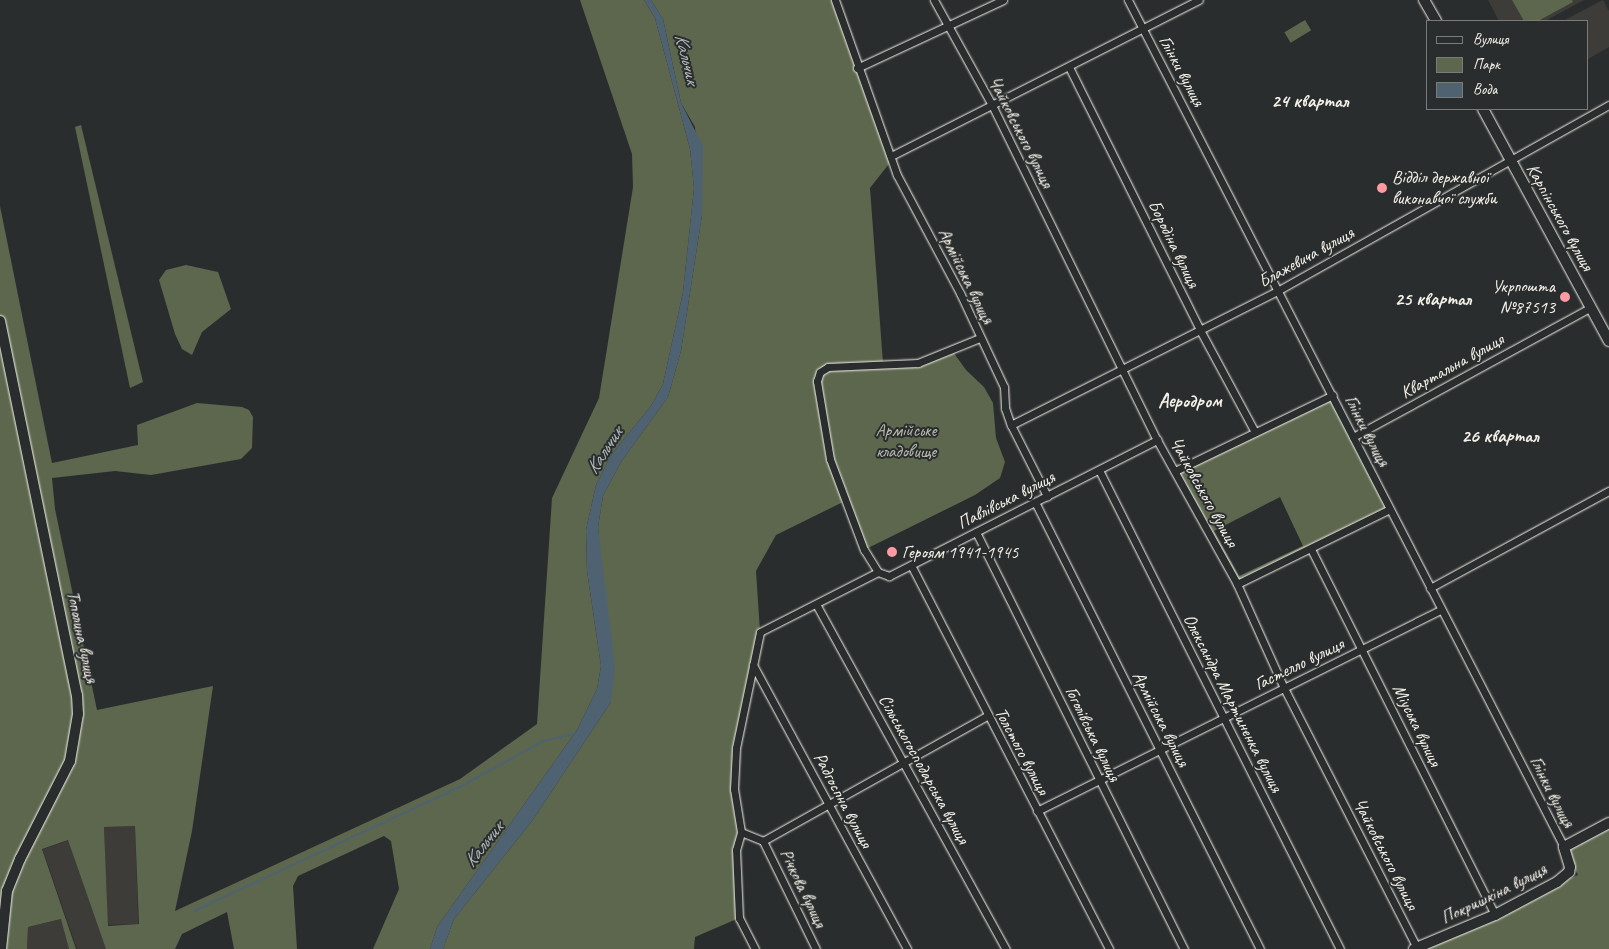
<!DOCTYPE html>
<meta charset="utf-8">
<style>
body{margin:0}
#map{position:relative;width:1609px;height:949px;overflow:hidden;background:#2a2d2e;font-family:Caveat,sans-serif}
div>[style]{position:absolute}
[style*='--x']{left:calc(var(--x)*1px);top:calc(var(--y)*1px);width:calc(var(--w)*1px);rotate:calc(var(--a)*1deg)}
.built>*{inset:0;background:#3d3c38;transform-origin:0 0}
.green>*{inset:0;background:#5c674e;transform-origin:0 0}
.water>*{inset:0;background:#4f6272}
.stream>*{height:2px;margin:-1px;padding:0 1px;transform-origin:1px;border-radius:1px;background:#4f6272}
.roads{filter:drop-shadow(0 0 1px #f4f1e8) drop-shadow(0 0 1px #f4f1e8)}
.street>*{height:7px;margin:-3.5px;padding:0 3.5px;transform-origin:3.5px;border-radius:3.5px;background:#2a2d2e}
.secondary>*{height:10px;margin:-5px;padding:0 5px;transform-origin:5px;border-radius:5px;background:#2a2d2e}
.dots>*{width:14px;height:14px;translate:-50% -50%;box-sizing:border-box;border:2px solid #2a2d2e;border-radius:50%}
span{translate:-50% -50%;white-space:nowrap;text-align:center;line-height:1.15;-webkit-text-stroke:4px #2a2d2e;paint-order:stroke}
.street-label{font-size:18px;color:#f4f1e8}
.poi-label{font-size:18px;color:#f4f1e8}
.left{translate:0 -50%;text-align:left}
.right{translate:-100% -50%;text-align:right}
.park-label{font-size:18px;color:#b7baaa}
.water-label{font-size:19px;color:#b2b8b9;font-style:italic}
.neighbourhood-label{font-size:19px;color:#f4f1e8;font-weight:700}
.legend{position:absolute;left:1426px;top:20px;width:162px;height:90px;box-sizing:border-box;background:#2a2d2e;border:1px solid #7b7b78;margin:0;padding:6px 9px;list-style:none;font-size:15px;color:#f4f1e8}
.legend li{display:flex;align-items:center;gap:10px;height:25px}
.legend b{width:25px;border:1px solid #7b7b78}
</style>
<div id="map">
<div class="built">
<i style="clip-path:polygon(1488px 0,1584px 0,1545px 21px,1499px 21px)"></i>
<i style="clip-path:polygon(1603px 0,1609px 11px,1609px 47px,1588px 59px,1588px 21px,1563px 21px)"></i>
<i style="left:135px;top:826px;width:98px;height:31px;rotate:88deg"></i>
<i style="left:69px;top:840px;width:115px;height:28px;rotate:71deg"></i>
<i style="clip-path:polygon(62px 919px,69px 949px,27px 949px,28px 927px)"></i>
</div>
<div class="green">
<i style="clip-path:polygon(evenodd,580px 0,644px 0,655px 18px,690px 149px,694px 188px,683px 292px,663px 384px,651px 406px,611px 455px,596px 485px,586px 530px,587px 571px,601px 666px,597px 689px,577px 730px,437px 927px,430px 949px,373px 949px,399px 889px,391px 841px,384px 836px,298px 876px,293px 886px,297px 949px,234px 949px,227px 912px,182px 934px,175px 949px,106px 949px,68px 840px,42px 849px,76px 949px,69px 949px,61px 919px,28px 927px,27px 949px,0 949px,0 206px,52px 463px,138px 445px,137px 425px,197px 403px,242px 407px,249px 410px,253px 417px,252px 448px,241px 459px,151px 475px,115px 471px,52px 478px,55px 509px,97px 710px,213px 686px,192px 831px,175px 911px,460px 779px,537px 724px,552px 498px,599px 398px,633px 187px,632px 154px,580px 0,135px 826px,139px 924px,108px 926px,104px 827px,135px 826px)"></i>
<i style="clip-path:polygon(651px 0,835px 0,892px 160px,870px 188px,883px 363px,918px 363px,951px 349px,966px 370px,984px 387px,993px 403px,996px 438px,1005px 462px,1000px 478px,975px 495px,864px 550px,845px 501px,776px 535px,756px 571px,760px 632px,736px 748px,734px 789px,741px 832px,736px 850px,739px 918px,695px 937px,694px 949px,443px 949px,454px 919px,532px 821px,611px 702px,598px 527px,603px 496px,621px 462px,668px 397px,681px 351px,702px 215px,695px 127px,681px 103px,663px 19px)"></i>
<i style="clip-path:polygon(1512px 0,1572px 0,1573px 2px,1538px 21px,1524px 21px)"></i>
<i style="left:1305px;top:20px;width:12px;height:24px;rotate:59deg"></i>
<i style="clip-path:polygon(81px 125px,143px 382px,130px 388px,75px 127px)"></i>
<i style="clip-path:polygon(186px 265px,218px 272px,231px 309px,202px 332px,192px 355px,182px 349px,175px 334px,159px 280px,166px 270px)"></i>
<i style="clip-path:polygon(evenodd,1332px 398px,1388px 508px,1238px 582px,1177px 472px,1332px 398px,1280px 497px,1303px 546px,1239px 576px,1214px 531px,1280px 497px)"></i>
<i style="clip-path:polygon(1609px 823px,1609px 949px,1414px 949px,1578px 875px,1564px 847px)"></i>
</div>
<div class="water">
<i style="clip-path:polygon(644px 0,651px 0,663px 19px,681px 103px,703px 146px,702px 215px,681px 351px,668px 397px,621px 462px,603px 496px,598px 527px,615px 667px,611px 702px,532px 821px,454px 919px,443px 949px,430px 949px,437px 927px,577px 730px,597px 689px,601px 666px,587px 571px,586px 530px,596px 485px,611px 455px,651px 406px,663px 384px,683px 292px,694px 188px,690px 149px,655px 18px)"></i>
</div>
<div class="stream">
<i style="--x:194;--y:911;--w:291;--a:-25"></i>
<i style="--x:458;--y:788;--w:97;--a:-28.9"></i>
<i style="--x:543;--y:741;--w:32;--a:-13"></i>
</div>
<div class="roads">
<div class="street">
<i style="--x:835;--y:0;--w:186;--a:70.5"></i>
<i style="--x:897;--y:175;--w:134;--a:61.9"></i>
<i style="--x:960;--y:293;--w:104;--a:64.9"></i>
<i style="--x:1004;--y:387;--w:21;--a:87"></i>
<i style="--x:1005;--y:408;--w:18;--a:71"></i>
<i style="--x:1011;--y:425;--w:80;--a:63.1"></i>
<i style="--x:934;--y:0;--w:120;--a:61.1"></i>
<i style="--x:992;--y:105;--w:373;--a:63.8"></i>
<i style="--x:1157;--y:440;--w:165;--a:60.9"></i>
<i style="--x:1237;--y:584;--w:114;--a:65.7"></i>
<i style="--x:1284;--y:688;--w:292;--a:62.9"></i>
<i style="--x:1128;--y:0;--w:953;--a:62.76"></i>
<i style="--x:1069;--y:67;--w:294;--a:63.5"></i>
<i style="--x:1200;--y:330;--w:116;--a:61.7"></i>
<i style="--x:857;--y:68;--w:161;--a:-25"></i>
<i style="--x:891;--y:156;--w:345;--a:-26.9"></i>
<i style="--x:1011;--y:425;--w:300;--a:-26.7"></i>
<i style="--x:1279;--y:290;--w:378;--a:-29.3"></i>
<i style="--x:1353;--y:437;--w:271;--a:-28.6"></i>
<i style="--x:1099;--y:470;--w:536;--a:63.29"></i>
<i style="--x:1175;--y:471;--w:175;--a:-25.7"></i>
<i style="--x:1035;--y:502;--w:500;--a:63.28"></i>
<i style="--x:976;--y:532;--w:466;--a:63.5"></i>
<i style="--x:1311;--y:549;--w:410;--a:63.3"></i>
<i style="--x:911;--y:565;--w:432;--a:62.7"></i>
<i style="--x:878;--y:572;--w:26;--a:-122"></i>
<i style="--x:864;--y:550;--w:97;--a:-110.5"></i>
<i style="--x:830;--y:459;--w:79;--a:-99.5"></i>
<i style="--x:817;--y:381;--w:9;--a:-72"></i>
<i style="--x:820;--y:372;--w:9;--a:-32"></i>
<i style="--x:828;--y:367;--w:90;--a:-2.5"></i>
<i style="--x:918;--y:363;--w:67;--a:-22"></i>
<i style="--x:1237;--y:584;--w:170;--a:-26.1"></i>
<i style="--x:1430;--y:588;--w:204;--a:-28.5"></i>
<i style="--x:816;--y:604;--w:394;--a:61.2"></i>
<i style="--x:753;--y:665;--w:323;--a:61.5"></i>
<i style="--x:1037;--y:811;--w:451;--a:-26.5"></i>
<i style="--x:741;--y:832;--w:24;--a:22"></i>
<i style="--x:763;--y:841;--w:257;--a:-29.2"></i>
<i style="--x:763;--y:841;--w:120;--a:63.9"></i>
<i style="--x:755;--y:949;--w:35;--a:-117"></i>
<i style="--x:739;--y:918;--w:68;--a:-92.5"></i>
<i style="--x:736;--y:850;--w:19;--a:-74"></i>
<i style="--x:741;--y:832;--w:44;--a:-99.2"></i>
<i style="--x:734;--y:789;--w:41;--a:-87.2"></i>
<i style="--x:736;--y:748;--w:118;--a:-78.3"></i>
<i style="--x:760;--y:632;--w:132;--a:-27"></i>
<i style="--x:878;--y:572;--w:12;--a:20"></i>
<i style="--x:889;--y:576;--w:301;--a:-26.9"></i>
</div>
<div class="secondary">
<i style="--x:1424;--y:0;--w:24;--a:60"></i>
<i style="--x:1483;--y:109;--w:264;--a:61.5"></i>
<i style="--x:0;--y:321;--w:382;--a:78.4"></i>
<i style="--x:77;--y:695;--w:19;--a:87"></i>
<i style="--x:78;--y:714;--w:48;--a:99.7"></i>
<i style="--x:70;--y:761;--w:110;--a:117"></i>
<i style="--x:20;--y:859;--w:35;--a:112"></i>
<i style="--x:7;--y:891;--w:58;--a:95.9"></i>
<i style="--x:1414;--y:949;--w:88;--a:-22.8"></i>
<i style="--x:1495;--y:915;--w:70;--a:-28"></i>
<i style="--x:1557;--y:882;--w:16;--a:-40"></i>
<i style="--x:1569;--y:872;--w:5;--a:-79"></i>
<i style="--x:1570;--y:867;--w:21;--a:-107"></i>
<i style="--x:1564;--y:847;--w:51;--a:-28.1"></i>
</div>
</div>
<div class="dots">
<i style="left:1382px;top:188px;background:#ff9aa2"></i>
<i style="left:1565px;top:297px;background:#ff9aa2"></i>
<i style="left:892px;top:552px;background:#ff9aa2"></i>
</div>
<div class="street-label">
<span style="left:1182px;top:71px;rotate:62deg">Глінки вулиця</span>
<span style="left:1021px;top:132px;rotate:63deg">Чайковського вулиця</span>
<span style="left:1560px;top:217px;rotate:61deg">Карпінського вулиця</span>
<span style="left:1174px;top:244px;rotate:64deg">Бородіна вулиця</span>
<span style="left:1306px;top:257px;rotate:-29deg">Блажевича вулиця</span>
<span style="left:966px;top:276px;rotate:64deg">Армійська вулиця</span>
<span style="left:1452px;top:366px;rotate:-29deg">Квартальна вулиця</span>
<span style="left:1367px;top:431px;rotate:63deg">Глінки вулиця</span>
<span style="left:1204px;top:492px;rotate:61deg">Чайковського вулиця</span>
<span style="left:1006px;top:500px;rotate:-27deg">Павлівська вулиця</span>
<span style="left:82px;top:637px;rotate:78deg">Тополина вулиця</span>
<span style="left:1299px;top:664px;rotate:-26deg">Гастелло вулиця</span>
<span style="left:1233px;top:703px;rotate:63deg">Олександра Мартиненка вулиця</span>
<span style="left:1161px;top:719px;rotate:63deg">Армійська вулиця</span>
<span style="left:1417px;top:725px;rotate:64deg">Міуська вулиця</span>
<span style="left:1093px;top:734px;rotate:64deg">Гоголівська вулиця</span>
<span style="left:1022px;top:751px;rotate:62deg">Толстого вулиця</span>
<span style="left:924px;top:769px;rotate:61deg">Сільськогосподарська вулиця</span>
<span style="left:1552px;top:792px;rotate:63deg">Глінки вулиця</span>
<span style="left:843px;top:800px;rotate:62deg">Радгоспна вулиця</span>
<span style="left:1386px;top:854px;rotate:63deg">Чайковського вулиця</span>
<span style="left:803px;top:888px;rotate:64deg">Річкова вулиця</span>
<span style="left:1494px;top:894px;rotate:-26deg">Покришкіна вулиця</span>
</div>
<div class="poi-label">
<span class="left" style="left:1392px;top:188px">Відділ державної<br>виконавчої служби</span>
<span class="right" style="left:1555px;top:297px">Укрпошта<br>№87513</span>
<span class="left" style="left:902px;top:552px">Героям 1941-1945</span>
</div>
<div class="park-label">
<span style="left:906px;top:441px">Армійське<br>кладовище</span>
</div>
<div class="water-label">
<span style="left:686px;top:59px;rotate:76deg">Кальчик</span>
<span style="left:605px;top:451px;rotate:-57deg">Кальчик</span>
<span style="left:484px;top:845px;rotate:-52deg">Кальчик</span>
</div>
<div class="neighbourhood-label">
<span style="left:1310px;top:102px">24 квартал</span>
<span style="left:1433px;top:300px">25 квартал</span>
<span style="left:1190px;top:402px">Аеродром</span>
<span style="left:1500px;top:437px">26 квартал</span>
</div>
<ul class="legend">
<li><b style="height:6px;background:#2a2d2e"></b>Вулиця</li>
<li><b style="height:14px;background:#5c674e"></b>Парк</li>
<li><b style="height:14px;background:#4f6272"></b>Вода</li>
</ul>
</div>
